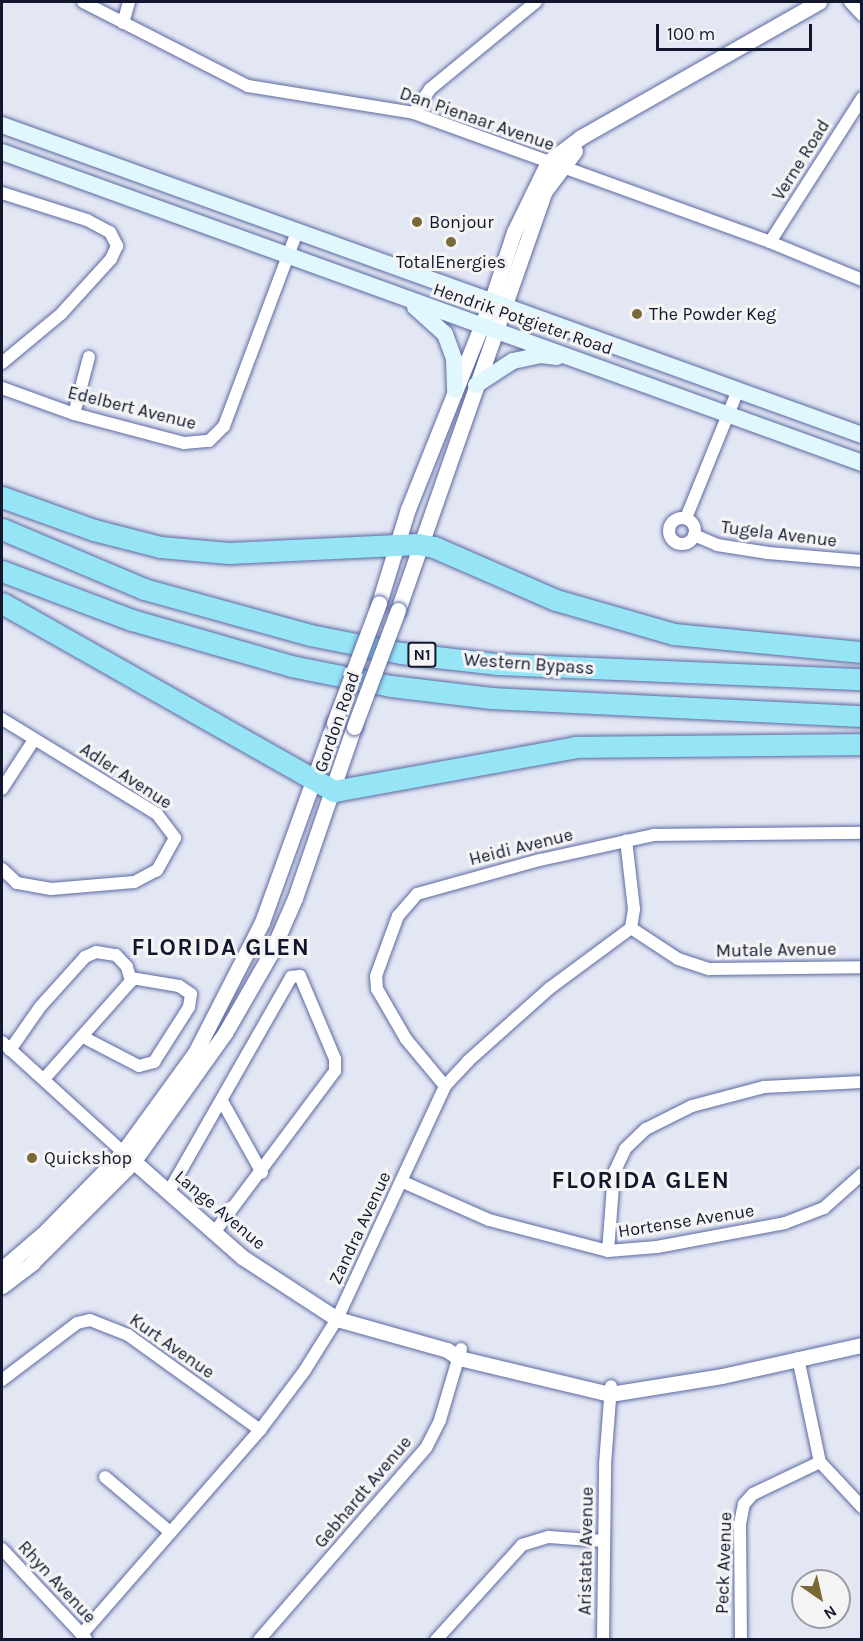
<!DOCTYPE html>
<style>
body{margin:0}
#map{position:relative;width:863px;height:1641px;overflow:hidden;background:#e3e7f4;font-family:Karla,sans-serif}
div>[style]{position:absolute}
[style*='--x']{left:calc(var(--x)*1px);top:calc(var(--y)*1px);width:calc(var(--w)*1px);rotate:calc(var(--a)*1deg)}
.roads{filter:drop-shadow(0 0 2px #5c69a2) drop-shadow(0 0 2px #5c69a2)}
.minor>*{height:12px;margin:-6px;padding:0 6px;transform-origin:6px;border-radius:6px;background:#fff}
.minor>.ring{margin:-6px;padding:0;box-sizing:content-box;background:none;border:12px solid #fff;border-radius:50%}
.tertiary>*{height:15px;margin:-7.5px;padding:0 7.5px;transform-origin:7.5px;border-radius:7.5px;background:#fff}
.secondary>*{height:16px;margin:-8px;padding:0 8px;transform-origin:8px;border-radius:8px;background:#dff7fd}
.motorway>*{height:21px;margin:-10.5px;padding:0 10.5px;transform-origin:10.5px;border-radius:10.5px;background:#95e5f7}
.bridges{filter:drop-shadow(0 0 2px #5c69a2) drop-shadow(0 0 2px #5c69a2)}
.tertiary-bridge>*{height:15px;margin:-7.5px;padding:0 7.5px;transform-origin:7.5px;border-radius:7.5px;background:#fff}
.dots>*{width:16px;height:16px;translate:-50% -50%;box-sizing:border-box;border:3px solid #f4f4f4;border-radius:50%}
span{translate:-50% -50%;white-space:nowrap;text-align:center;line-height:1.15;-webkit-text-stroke:6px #f4f4f4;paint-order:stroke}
.shield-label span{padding:2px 4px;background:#f4f4f4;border:2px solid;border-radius:4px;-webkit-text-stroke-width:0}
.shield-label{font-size:16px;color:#12172e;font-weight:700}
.street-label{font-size:18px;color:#12172e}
.poi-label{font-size:18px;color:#12172e}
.left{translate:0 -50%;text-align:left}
.district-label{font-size:24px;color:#12172e;font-weight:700;letter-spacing:1.5px}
.frame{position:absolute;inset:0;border:3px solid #12172e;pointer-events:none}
.north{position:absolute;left:791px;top:1569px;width:60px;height:60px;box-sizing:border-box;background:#f4f4f4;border:2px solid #9a9ca5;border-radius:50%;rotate:146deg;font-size:16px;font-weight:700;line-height:24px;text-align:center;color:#12172e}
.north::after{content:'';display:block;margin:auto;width:21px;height:27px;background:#786936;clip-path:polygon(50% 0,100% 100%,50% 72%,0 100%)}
.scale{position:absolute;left:656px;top:24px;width:156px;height:27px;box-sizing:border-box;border:3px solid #12172e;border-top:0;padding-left:8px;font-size:18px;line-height:21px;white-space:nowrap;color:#12172e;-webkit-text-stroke:4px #f4f4f4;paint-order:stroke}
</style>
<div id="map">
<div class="roads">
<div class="minor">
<i style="--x:83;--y:2;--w:185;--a:27"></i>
<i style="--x:248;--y:86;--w:168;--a:9.2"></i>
<i style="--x:414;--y:113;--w:379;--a:19.9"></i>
<i style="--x:770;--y:242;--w:100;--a:22.4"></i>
<i style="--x:850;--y:2;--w:18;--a:47"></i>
<i style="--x:123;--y:23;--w:22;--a:-74"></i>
<i style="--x:414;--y:113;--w:29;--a:-56"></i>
<i style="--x:430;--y:89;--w:137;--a:-39.4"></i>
<i style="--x:2;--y:193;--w:89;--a:17.6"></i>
<i style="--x:87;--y:220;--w:26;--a:28"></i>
<i style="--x:110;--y:232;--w:16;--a:63"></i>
<i style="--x:117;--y:246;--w:14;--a:115"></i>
<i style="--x:111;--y:259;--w:74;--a:132.3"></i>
<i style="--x:61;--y:314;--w:77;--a:140.3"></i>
<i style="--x:770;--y:242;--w:171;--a:-57.4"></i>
<i style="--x:2;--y:388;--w:77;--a:19.9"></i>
<i style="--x:74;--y:414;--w:114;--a:14.8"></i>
<i style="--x:184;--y:443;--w:25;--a:-5"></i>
<i style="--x:209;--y:441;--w:21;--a:-45"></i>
<i style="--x:224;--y:426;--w:207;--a:-69.4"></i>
<i style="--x:74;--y:414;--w:59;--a:-75.3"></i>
<i style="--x:686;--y:518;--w:138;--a:-67.9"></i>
<i class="ring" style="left:669px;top:518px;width:14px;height:14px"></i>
<i style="--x:694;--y:535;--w:25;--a:23"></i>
<i style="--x:717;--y:545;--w:52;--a:8.9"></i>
<i style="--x:768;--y:553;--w:94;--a:4.9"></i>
<i style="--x:2;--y:719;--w:182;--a:31.5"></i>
<i style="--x:157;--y:814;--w:30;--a:53"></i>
<i style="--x:175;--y:838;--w:37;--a:119"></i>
<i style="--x:157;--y:870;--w:26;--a:152"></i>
<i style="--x:134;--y:882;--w:83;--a:175.2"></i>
<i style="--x:51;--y:889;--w:35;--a:-170"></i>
<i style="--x:17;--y:883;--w:21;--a:-137"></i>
<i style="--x:2;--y:789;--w:59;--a:-56.9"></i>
<i style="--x:631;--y:928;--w:56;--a:33.4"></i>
<i style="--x:678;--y:959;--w:33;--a:18"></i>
<i style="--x:709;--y:969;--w:153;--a:-0.7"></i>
<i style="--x:83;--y:1037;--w:63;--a:27.4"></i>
<i style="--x:139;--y:1066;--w:16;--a:-15"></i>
<i style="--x:154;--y:1062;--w:65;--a:-57.5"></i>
<i style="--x:189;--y:1007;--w:13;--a:-81"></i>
<i style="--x:191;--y:994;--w:14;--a:-146"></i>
<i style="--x:179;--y:986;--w:49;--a:-170.5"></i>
<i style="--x:2;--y:1042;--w:164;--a:42.3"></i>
<i style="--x:10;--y:1050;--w:52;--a:-55.1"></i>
<i style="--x:40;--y:1007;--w:67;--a:-48"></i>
<i style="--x:85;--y:957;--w:12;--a:-24"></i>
<i style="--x:96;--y:952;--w:20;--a:9"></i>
<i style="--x:116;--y:955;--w:16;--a:47"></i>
<i style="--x:127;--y:967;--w:15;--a:74"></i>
<i style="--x:131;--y:981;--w:131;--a:131.6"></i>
<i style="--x:445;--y:1086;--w:61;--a:-129.7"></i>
<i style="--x:406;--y:1039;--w:58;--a:-120.1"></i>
<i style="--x:377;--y:989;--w:13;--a:-94"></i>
<i style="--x:376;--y:976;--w:64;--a:-69.9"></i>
<i style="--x:398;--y:916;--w:29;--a:-49"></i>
<i style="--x:417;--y:894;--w:128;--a:-15.5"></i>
<i style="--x:540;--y:860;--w:117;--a:-12.4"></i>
<i style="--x:654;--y:835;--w:208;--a:-0.6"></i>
<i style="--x:222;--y:1101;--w:82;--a:60.9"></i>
<i style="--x:403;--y:1182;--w:94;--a:23.8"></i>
<i style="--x:489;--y:1220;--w:123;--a:14.6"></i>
<i style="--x:608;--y:1251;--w:49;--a:-4.7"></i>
<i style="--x:657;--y:1247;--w:130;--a:-10.6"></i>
<i style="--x:785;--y:1223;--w:42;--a:-21"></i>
<i style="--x:824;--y:1208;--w:51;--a:-41.8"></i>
<i style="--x:168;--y:1193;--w:249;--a:-60.3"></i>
<i style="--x:291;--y:977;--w:9;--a:-6"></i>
<i style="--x:300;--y:976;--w:90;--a:67.1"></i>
<i style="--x:335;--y:1059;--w:12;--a:90"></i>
<i style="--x:335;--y:1071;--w:202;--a:126.8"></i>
<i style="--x:608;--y:1251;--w:78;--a:-85.6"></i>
<i style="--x:614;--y:1173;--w:26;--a:-65"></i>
<i style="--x:625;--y:1149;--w:29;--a:-44"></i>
<i style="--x:646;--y:1129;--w:51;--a:-26.6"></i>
<i style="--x:692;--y:1106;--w:74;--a:-14.8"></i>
<i style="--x:764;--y:1087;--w:98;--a:-2.9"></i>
<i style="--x:798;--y:1358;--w:106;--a:78.1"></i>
<i style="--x:820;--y:1462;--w:62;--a:47"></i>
<i style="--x:2;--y:1380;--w:94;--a:-37.2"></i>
<i style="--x:77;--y:1323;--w:13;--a:-13"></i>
<i style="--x:90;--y:1320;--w:41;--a:21.5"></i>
<i style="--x:128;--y:1335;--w:163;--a:35.7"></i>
<i style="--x:105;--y:1477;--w:85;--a:40.2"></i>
<i style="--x:2;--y:1549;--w:123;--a:47"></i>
<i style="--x:82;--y:1634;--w:271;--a:-48.9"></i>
<i style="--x:260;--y:1430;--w:75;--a:-53.1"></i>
<i style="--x:305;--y:1370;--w:60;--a:-57.9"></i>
<i style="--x:337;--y:1319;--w:257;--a:-65.1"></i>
<i style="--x:445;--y:1086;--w:34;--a:-47"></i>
<i style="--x:468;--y:1061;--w:110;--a:-41.7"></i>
<i style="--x:550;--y:988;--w:101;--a:-36.5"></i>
<i style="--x:631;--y:928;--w:19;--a:-81"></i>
<i style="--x:634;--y:909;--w:69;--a:-96.6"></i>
<i style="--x:259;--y:1640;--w:254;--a:-49"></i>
<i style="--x:426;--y:1448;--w:31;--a:-63"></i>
<i style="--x:440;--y:1420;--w:74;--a:-73.5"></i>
<i style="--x:436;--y:1640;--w:128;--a:-47.8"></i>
<i style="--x:522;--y:1545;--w:28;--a:-17"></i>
<i style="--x:549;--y:1537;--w:55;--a:4.2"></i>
<i style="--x:603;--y:1640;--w:176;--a:-89.3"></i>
<i style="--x:605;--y:1464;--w:78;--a:-85.6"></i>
<i style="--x:741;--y:1640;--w:116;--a:-90.5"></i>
<i style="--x:740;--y:1524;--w:20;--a:-79"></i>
<i style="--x:744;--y:1504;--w:13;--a:-48"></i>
<i style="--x:753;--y:1494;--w:74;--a:-25.5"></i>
</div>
<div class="tertiary">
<i style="--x:379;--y:603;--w:98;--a:-72.9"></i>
<i style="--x:408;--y:509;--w:223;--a:-68.2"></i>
<i style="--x:491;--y:302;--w:74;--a:-71.8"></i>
<i style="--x:514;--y:232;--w:78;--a:-64.1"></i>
<i style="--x:548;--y:162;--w:41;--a:-37.1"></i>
<i style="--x:581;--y:137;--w:274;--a:-29.6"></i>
<i style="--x:398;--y:610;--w:444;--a:-70.7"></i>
<i style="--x:545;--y:191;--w:50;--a:-53.1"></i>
<i style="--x:123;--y:1152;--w:159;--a:41.4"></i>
<i style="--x:242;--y:1257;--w:113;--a:33.1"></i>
<i style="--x:337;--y:1319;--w:114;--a:15.7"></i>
<i style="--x:447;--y:1350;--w:14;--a:34"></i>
<i style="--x:459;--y:1358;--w:155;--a:13.4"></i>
<i style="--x:610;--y:1394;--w:113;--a:-9.1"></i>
<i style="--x:722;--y:1376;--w:143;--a:-12.5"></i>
<i style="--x:2;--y:1269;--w:58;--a:-40.8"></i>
<i style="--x:46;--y:1231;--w:110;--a:-45.7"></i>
<i style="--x:123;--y:1152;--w:122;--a:-54"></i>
<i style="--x:195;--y:1053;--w:147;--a:-62.9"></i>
<i style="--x:262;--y:922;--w:212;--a:-70.1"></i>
<i style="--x:2;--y:1286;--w:38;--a:-37"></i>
<i style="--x:32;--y:1263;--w:143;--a:-45"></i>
<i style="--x:133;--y:1162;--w:158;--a:-54.5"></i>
<i style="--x:225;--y:1033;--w:92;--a:-60.1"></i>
<i style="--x:271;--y:953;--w:60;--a:-66.4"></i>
<i style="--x:295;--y:898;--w:181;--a:-71"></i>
</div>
<div class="secondary">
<i style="--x:2;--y:125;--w:914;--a:19.82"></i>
<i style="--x:2;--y:152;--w:915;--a:19.88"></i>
<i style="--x:415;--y:307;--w:40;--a:42"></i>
<i style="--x:445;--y:334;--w:27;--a:70"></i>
<i style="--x:454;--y:359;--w:31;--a:88"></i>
<i style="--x:476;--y:385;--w:44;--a:-33"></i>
<i style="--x:513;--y:361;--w:29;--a:-12"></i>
<i style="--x:541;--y:355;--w:16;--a:7"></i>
</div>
<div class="motorway">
<i style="--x:2;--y:497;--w:98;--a:19.7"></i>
<i style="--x:94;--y:530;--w:68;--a:14.4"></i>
<i style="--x:160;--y:547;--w:69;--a:5"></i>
<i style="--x:229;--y:553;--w:189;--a:-2.7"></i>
<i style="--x:418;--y:544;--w:16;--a:11"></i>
<i style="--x:434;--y:547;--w:133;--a:23.5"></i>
<i style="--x:556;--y:600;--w:123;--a:16.1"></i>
<i style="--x:674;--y:634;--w:189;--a:5.5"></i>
<i style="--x:2;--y:529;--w:154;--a:22.9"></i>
<i style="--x:144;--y:589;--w:172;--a:15.5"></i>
<i style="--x:310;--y:635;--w:93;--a:11.2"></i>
<i style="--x:401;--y:653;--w:98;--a:6.5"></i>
<i style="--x:498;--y:664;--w:364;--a:2.4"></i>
<i style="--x:2;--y:571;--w:139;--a:20.7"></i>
<i style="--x:132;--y:620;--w:166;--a:16.1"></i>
<i style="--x:291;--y:666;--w:102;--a:11.3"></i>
<i style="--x:391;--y:686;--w:101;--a:6.8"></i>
<i style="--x:491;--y:698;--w:371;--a:2.8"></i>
<i style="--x:2;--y:603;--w:382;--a:29.5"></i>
<i style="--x:334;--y:791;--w:245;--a:-10.3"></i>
<i style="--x:575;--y:747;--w:287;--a:-0.6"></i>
</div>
</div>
<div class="bridges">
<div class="tertiary-bridge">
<i style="--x:334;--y:723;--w:128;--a:-69.4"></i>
<i style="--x:354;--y:727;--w:125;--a:-69.4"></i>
</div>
</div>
<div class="dots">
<i style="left:417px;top:222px;background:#786936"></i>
<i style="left:451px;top:242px;background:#786936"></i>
<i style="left:637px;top:314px;background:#786936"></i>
<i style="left:32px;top:1158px;background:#786936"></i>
</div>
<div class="shield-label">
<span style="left:422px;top:655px">N1</span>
</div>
<div class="street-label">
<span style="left:477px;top:119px;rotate:19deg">Dan Pienaar Avenue</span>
<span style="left:801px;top:160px;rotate:-58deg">Verne Road</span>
<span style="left:523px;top:319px;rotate:19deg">Hendrik Potgieter Road</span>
<span style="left:132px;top:408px;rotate:14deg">Edelbert Avenue</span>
<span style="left:779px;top:534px;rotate:7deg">Tugela Avenue</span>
<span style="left:529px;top:664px;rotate:4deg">Western Bypass</span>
<span style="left:337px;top:722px;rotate:-71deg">Gordon Road</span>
<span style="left:126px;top:776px;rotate:33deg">Adler Avenue</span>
<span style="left:521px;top:847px;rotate:-14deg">Heidi Avenue</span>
<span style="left:776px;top:950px;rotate:-1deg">Mutale Avenue</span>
<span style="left:220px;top:1210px;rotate:40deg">Lange Avenue</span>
<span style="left:686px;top:1221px;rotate:-9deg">Hortense Avenue</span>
<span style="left:360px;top:1228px;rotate:-65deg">Zandra Avenue</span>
<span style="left:172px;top:1346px;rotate:35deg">Kurt Avenue</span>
<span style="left:363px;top:1492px;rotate:-50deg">Gebhardt Avenue</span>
<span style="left:586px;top:1551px;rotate:-89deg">Aristata Avenue</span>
<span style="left:724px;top:1563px;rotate:-88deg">Peck Avenue</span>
<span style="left:57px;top:1582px;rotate:47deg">Rhyn Avenue</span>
</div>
<div class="poi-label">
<span class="left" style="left:429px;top:222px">Bonjour</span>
<span style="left:451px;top:262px">TotalEnergies</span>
<span class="left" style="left:649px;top:314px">The Powder Keg</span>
<span class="left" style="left:44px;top:1158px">Quickshop</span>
</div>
<div class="district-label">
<span style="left:221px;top:948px">FLORIDA GLEN</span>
<span style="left:641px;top:1181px">FLORIDA GLEN</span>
</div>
<div class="frame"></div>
<div class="north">N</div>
<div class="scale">100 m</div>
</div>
